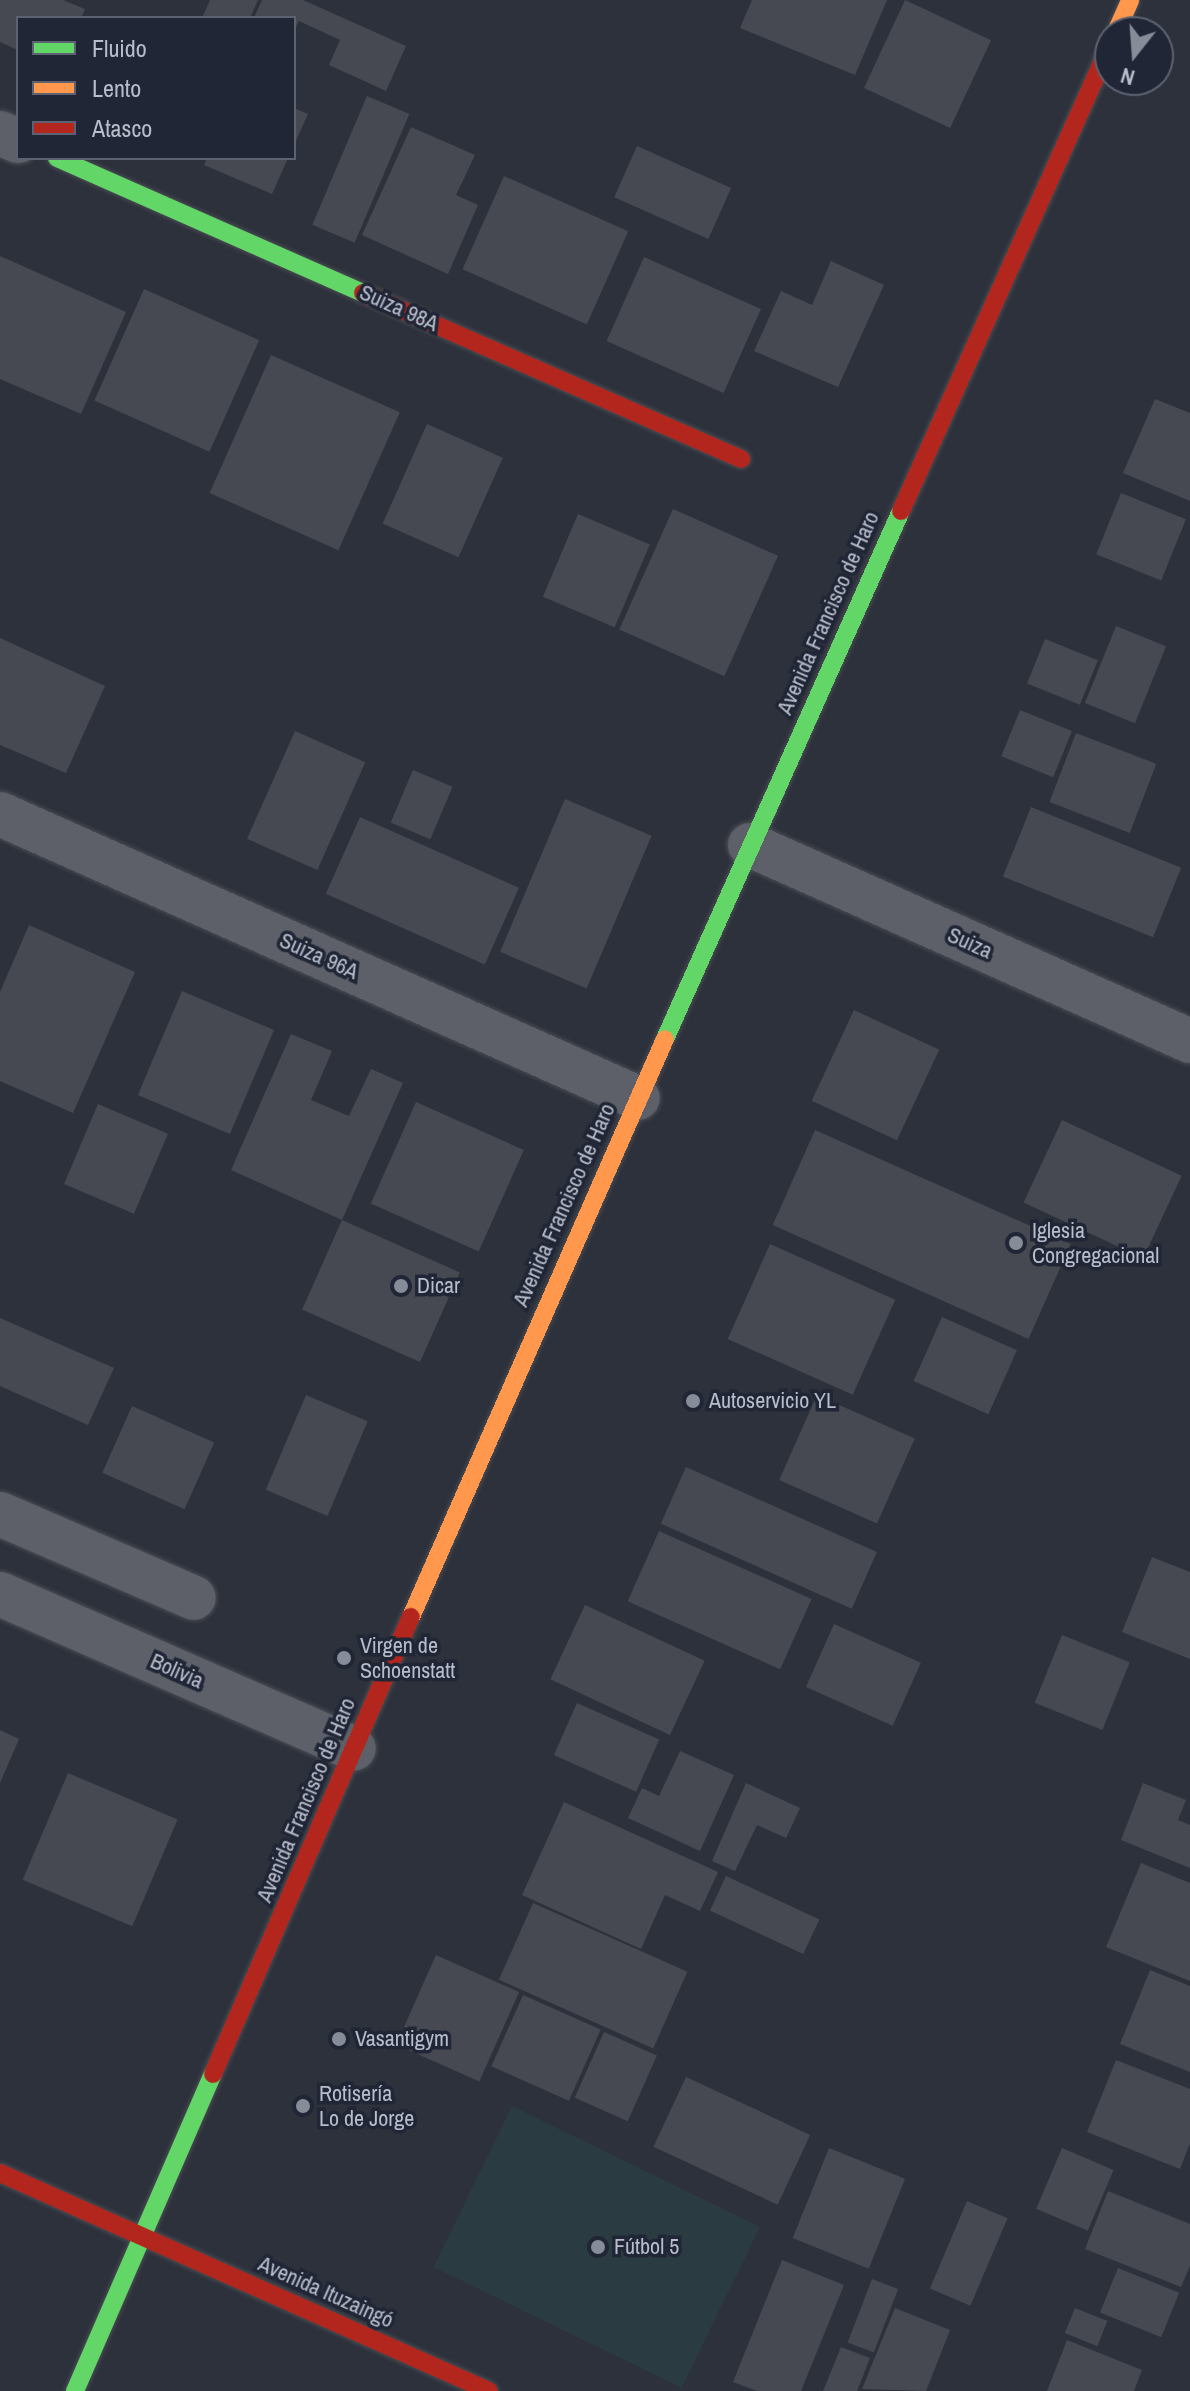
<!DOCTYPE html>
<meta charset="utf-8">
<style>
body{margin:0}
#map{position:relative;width:1190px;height:2391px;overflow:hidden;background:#2d313b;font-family:"Archivo Narrow",sans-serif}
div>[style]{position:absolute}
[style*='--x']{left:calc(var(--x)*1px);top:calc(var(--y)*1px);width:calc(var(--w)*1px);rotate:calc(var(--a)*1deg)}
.green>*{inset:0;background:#2a3b41;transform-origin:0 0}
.building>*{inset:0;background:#464952;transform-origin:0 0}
.roads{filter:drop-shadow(0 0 2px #494c53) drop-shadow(0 0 2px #494c53)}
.street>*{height:44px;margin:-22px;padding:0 22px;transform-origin:22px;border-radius:22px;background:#5d6069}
.fast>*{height:18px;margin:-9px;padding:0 9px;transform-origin:9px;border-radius:9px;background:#63d668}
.slow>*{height:18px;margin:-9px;padding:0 9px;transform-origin:9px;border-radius:9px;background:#ff974d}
.jam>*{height:18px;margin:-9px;padding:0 9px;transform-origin:9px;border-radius:9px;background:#b3261e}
.dots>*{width:22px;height:22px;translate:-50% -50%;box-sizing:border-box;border:4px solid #202636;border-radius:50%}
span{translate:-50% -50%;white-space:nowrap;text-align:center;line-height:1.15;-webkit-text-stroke:7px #202636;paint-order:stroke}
.street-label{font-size:22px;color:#b8bdcb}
.poi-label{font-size:22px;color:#b8bdcb}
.left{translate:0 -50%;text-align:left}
.legend{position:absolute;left:16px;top:16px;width:280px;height:144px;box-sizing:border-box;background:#202636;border:2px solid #5d6272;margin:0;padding:10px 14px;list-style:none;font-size:24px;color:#b8bdcb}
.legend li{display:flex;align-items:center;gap:16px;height:40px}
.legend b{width:40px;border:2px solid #5d6272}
.north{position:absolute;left:1094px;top:16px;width:80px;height:80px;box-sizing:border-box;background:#202636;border:2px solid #5d6272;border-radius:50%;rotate:197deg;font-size:22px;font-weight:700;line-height:32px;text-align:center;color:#b8bdcb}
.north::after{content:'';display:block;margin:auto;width:28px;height:36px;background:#878c99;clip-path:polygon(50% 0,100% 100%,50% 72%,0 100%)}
</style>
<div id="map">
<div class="green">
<i style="left:512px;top:2106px;width:276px;height:179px;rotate:26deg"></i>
</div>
<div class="building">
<i style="clip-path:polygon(0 0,63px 0,85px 9px,81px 18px,18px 18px,18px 50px,0 42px)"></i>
<i style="clip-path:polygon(210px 0,258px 0,250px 18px,202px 18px)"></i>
<i style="clip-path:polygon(262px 0,303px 0,406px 46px,386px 91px,329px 65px,340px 40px,299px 21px,294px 31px,294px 18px,254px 18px)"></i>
<i style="clip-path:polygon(752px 0,887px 0,855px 75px,740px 28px)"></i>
<i style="left:905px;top:0;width:95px;height:97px;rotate:25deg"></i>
<i style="left:367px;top:96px;width:46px;height:140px;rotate:23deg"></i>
<i style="clip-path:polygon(294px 108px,308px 114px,294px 145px)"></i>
<i style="clip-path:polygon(411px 127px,475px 155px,456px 195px,478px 205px,448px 274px,362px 235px)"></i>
<i style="left:637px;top:146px;width:103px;height:56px;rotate:24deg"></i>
<i style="clip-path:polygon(207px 158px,288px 158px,272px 194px,204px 165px)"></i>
<i style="left:504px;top:176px;width:136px;height:102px;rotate:24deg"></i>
<i style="clip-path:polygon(0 256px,126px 312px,81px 414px,0 379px)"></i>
<i style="left:644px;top:257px;width:128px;height:92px;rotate:24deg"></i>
<i style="clip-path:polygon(831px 261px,884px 285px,838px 387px,754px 351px,781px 291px,812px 305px)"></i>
<i style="left:144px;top:289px;width:126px;height:122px;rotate:24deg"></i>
<i style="left:271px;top:355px;width:141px;height:151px;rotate:24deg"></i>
<i style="clip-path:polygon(1155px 399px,1190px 413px,1190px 501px,1123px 473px)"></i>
<i style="left:427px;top:424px;width:83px;height:109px;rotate:24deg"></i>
<i style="left:1121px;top:493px;width:70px;height:66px;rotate:22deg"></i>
<i style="left:673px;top:509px;width:115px;height:132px;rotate:24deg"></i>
<i style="left:578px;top:514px;width:78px;height:90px;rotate:23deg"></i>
<i style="left:1116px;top:626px;width:54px;height:83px;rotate:22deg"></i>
<i style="clip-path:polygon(0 638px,105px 686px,66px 773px,0 745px)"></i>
<i style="left:1045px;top:639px;width:57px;height:48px;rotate:22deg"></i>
<i style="left:1020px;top:710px;width:56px;height:50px;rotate:22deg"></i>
<i style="left:295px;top:731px;width:77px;height:118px;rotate:24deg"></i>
<i style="left:1076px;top:733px;width:86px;height:74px;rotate:21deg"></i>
<i style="left:413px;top:770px;width:43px;height:57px;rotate:23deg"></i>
<i style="left:565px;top:799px;width:94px;height:166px;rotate:23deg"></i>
<i style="left:1031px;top:807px;width:162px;height:75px;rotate:22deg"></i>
<i style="left:360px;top:817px;width:174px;height:84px;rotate:24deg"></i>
<i style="clip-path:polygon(29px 925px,135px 972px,73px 1113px,0 1081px,0 992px)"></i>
<i style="left:182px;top:991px;width:100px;height:113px;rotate:23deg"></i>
<i style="left:854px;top:1010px;width:94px;height:100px;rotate:25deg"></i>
<i style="clip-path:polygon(291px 1034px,332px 1051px,311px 1100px,349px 1116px,371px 1069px,403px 1083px,342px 1220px,231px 1170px)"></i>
<i style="left:416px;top:1102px;width:118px;height:111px;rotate:24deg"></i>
<i style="left:98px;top:1104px;width:76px;height:87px;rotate:23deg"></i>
<i style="left:1062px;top:1120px;width:132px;height:91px;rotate:25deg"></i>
<i style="left:815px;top:1130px;width:280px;height:104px;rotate:24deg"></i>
<i style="left:342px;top:1220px;width:129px;height:98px;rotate:24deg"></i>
<i style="left:770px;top:1244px;width:137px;height:104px;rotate:24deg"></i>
<i style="left:942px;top:1317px;width:82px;height:70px;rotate:24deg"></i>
<i style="clip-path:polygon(0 1318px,114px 1368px,88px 1425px,0 1386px)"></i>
<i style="left:306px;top:1395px;width:67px;height:103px;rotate:23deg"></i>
<i style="left:817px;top:1395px;width:107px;height:93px;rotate:24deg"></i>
<i style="left:132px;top:1406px;width:90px;height:73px;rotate:24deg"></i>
<i style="left:686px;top:1467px;width:209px;height:62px;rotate:24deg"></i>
<i style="left:659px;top:1531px;width:167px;height:77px;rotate:24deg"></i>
<i style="clip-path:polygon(1152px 1557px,1190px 1572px,1190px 1659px,1122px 1632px)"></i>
<i style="left:585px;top:1605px;width:132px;height:82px;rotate:25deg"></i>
<i style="left:834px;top:1624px;width:95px;height:69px;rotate:24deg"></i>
<i style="left:1062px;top:1635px;width:73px;height:73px;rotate:22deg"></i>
<i style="left:577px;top:1703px;width:90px;height:57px;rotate:24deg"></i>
<i style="clip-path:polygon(0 1730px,19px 1739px,0 1783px)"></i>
<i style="clip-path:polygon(680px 1751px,734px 1775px,700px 1851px,628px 1818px,642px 1788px,659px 1796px)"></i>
<i style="left:68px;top:1773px;width:119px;height:116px;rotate:23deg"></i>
<i style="clip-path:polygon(746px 1783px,800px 1808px,786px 1838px,757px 1825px,735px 1871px,712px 1861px)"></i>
<i style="clip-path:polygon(1143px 1783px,1186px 1800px,1178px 1820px,1190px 1825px,1190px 1868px,1121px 1840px)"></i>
<i style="clip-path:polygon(564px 1802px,718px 1872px,700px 1911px,665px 1895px,641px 1949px,522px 1895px)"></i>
<i style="clip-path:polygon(1141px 1863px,1190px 1883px,1190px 1981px,1106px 1947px)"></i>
<i style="left:726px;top:1876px;width:103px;height:38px;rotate:25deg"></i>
<i style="left:533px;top:1903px;width:169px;height:84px;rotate:24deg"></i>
<i style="left:436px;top:1955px;width:91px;height:98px;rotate:24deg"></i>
<i style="clip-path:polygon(1150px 1970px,1190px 1986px,1190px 2072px,1120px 2044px)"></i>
<i style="left:523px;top:1995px;width:85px;height:78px;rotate:24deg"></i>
<i style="left:604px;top:2032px;width:58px;height:72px;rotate:24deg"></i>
<i style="clip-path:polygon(1116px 2060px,1190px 2089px,1190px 2143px,1180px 2169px,1087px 2132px)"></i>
<i style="left:686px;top:2077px;width:137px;height:77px;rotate:25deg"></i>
<i style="left:829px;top:2148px;width:82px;height:97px;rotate:22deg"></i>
<i style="left:1062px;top:2148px;width:56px;height:66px;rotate:23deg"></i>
<i style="clip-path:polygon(1108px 2191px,1190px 2224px,1190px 2266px,1181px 2287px,1085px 2249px)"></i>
<i style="left:967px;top:2201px;width:44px;height:95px;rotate:23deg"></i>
<i style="clip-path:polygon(782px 2260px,844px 2285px,801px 2391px,757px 2391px,733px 2382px)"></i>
<i style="left:1118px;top:2268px;width:66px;height:48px;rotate:22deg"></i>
<i style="left:872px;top:2279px;width:28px;height:68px;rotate:21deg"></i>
<i style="clip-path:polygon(895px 2308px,950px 2330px,926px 2391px,862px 2389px)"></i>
<i style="left:1075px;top:2308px;width:35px;height:27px;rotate:22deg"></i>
<i style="clip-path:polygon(1067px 2340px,1142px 2370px,1134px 2391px,1047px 2391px)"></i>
<i style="clip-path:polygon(841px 2347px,870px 2358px,857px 2391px,823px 2391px)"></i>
</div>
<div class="roads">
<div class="street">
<i style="--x:0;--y:133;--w:20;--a:24"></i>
<i style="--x:0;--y:814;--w:698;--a:24"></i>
<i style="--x:750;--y:845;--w:482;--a:24"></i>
<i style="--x:0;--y:1514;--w:211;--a:23.4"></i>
<i style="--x:0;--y:1594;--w:386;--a:23.6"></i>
</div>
<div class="fast">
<i style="--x:57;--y:158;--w:334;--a:23.8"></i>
<i style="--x:665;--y:1039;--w:578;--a:-65.92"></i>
<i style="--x:75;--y:2391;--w:346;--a:-66.5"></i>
</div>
<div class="slow">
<i style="--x:1116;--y:32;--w:35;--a:-66"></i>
<i style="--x:411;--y:1617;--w:631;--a:-66.28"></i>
</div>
<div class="jam">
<i style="--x:363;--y:293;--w:413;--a:23.7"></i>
<i style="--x:901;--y:511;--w:511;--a:-65.84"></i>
<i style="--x:213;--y:2074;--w:498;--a:-66.6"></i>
<i style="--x:0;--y:2173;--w:535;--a:24.03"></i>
</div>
</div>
<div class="dots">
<i style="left:1016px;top:1243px;background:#878c99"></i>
<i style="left:401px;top:1286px;background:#878c99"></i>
<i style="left:693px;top:1401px;background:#878c99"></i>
<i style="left:344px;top:1658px;background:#878c99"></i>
<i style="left:339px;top:2039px;background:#878c99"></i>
<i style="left:303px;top:2106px;background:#878c99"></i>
<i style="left:598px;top:2247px;background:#878c99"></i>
</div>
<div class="street-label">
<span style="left:399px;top:308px;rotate:24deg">Suiza 98A</span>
<span style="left:828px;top:613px;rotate:-66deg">Avenida Francisco de Haro</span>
<span style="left:970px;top:943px;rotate:24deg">Suiza</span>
<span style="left:319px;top:956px;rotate:24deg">Suiza 96A</span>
<span style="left:564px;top:1205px;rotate:-66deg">Avenida Francisco de Haro</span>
<span style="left:177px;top:1671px;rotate:24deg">Bolivia</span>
<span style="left:306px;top:1800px;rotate:-67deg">Avenida Francisco de Haro</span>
<span style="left:326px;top:2292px;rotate:24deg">Avenida Ituzaingó</span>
</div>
<div class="poi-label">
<span class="left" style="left:1032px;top:1243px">Iglesia<br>Congregacional</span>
<span class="left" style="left:417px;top:1286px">Dicar</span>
<span class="left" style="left:709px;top:1401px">Autoservicio YL</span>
<span class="left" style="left:360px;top:1658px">Virgen de<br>Schoenstatt</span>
<span class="left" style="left:355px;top:2039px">Vasantigym</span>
<span class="left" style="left:319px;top:2106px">Rotisería<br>Lo de Jorge</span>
<span class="left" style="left:614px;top:2247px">Fútbol 5</span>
</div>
<ul class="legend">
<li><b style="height:10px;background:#63d668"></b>Fluido</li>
<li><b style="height:10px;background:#ff974d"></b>Lento</li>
<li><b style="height:10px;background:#b3261e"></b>Atasco</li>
</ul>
<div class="north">N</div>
</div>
